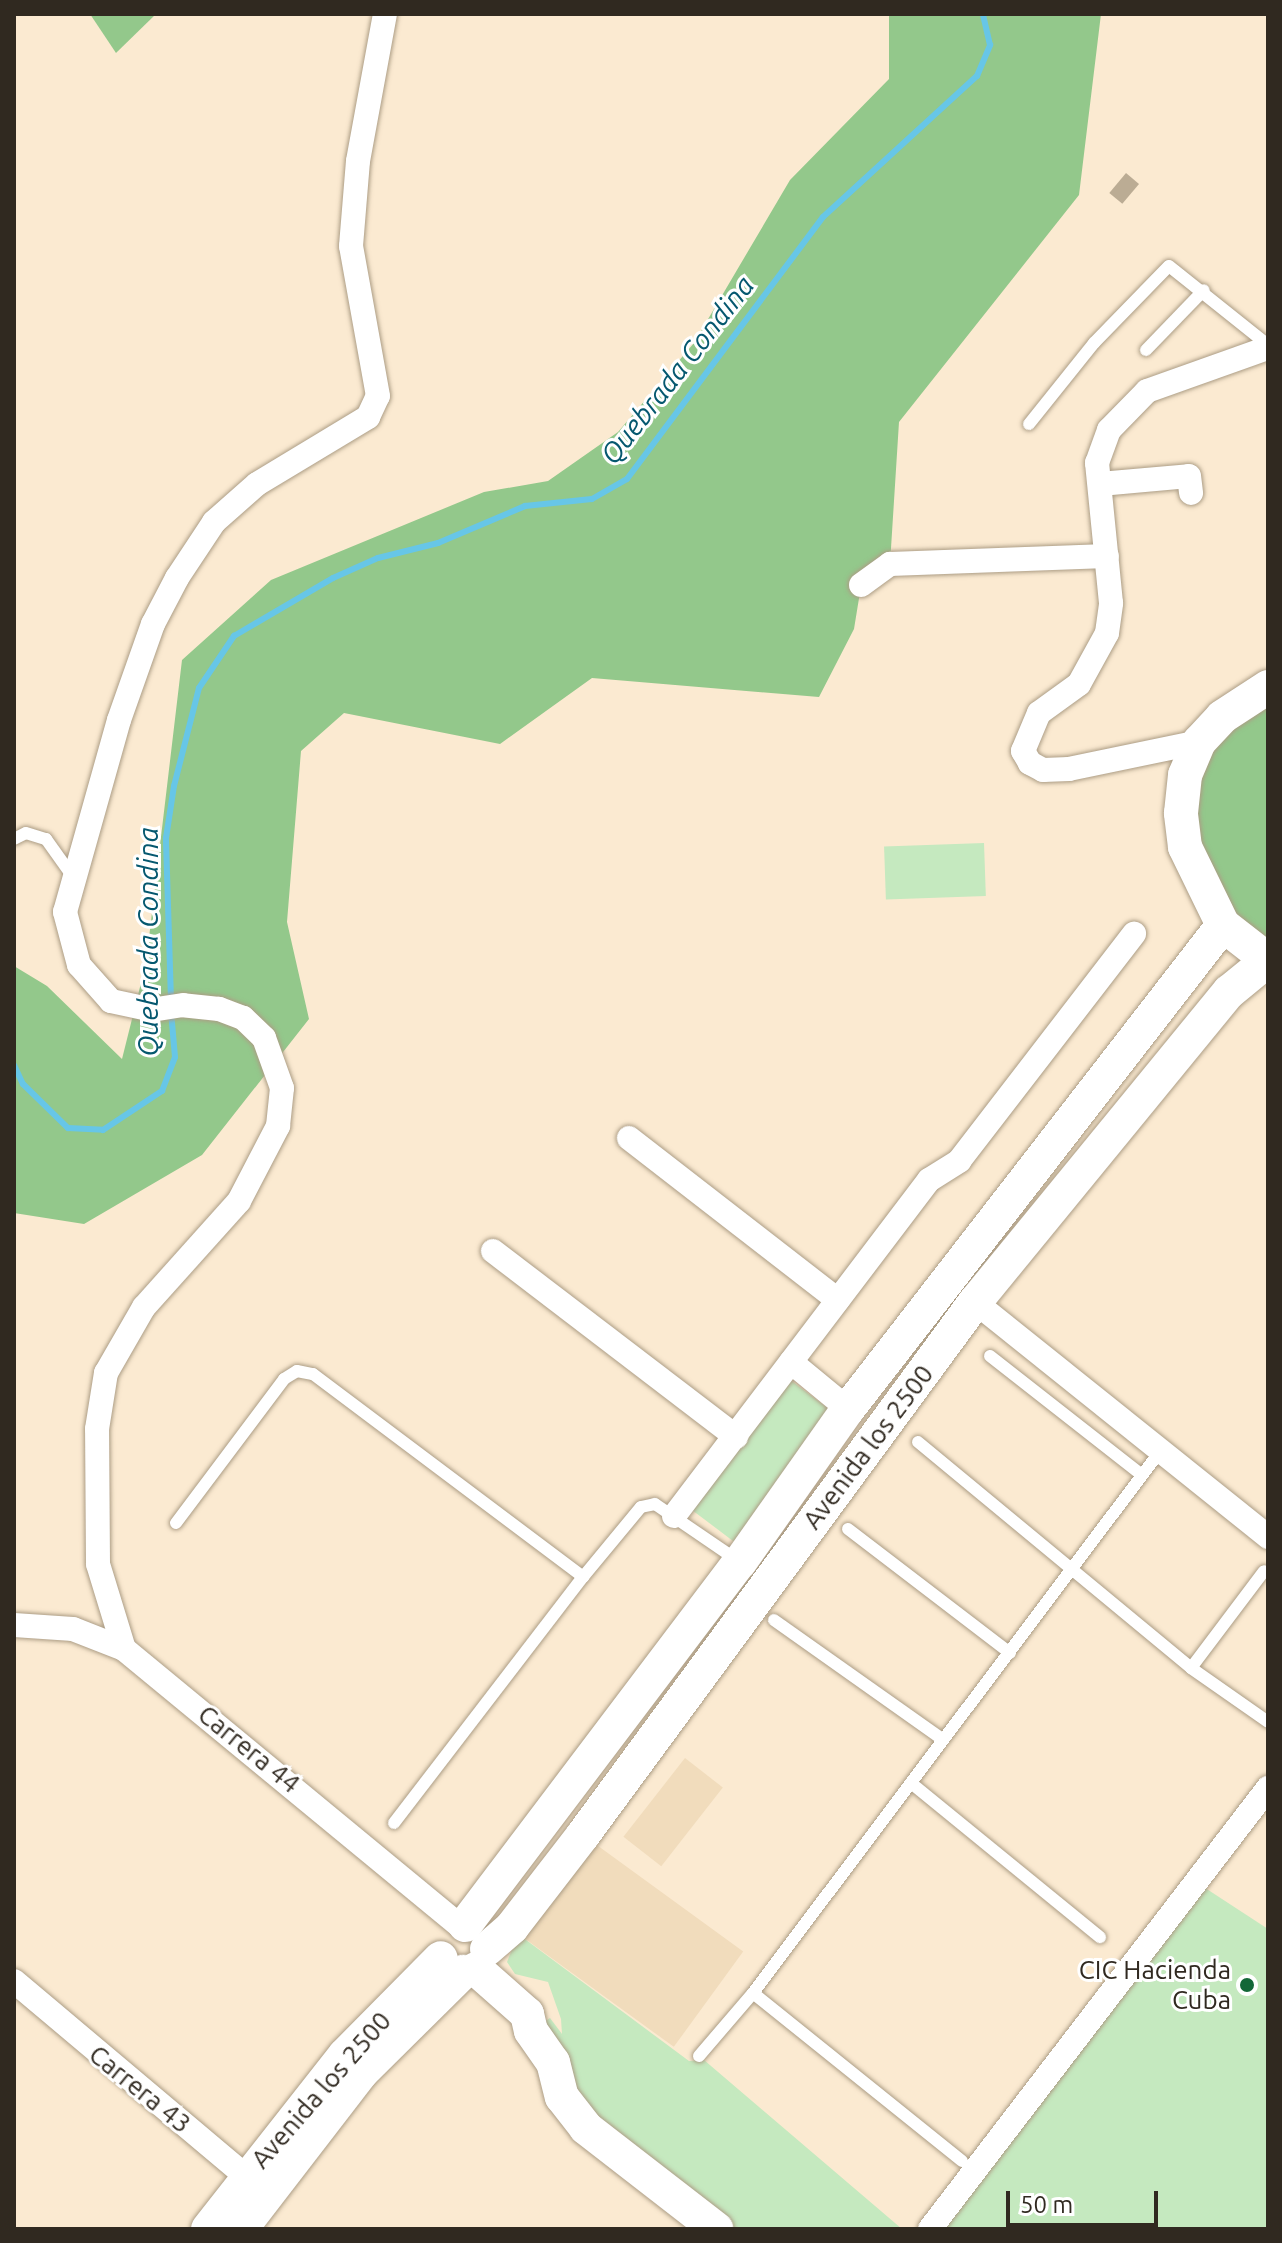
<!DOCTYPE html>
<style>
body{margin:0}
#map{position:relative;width:1282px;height:2243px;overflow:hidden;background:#fbead1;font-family:Ubuntu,sans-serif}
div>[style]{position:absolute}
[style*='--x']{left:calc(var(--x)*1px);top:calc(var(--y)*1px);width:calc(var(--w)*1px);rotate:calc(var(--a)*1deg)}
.built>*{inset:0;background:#f1dcbc;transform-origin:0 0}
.green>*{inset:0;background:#c5e9bf;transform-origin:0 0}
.forest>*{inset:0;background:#93c88b}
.stream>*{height:6px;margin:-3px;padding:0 3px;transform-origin:3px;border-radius:3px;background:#67c6e7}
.building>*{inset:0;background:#bbac94;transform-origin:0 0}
.roads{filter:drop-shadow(0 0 2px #ac9d85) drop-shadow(0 0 2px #ac9d85)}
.lane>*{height:12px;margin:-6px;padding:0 6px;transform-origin:6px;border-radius:6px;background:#fff}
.street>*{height:24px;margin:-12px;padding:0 12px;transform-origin:12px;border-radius:12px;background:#fff}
.secondary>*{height:34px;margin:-17px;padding:0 17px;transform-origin:17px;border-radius:17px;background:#fff}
.dots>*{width:22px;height:22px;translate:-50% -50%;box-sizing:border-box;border:4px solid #fff;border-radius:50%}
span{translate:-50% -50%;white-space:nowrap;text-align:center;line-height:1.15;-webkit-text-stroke:6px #fff;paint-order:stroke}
.street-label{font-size:26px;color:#302920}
.poi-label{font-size:26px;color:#302920}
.right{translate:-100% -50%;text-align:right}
.water-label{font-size:28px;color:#05586f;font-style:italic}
.frame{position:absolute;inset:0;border:16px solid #302920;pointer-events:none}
.scale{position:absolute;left:1006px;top:2191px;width:152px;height:36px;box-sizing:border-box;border:4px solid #302920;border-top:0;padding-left:10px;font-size:24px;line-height:28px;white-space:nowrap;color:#302920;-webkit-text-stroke:6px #fff;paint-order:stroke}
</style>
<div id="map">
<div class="built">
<i style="left:685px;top:1758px;width:48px;height:100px;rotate:38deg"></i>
<i style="left:583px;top:1835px;width:198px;height:118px;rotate:36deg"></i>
</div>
<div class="green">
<i style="left:984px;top:843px;width:53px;height:100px;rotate:88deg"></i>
<i style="left:789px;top:1379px;width:56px;height:163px;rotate:37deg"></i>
<i style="clip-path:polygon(1196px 1882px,1268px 1929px,1268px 2229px,930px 2229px)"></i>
<i style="clip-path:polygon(518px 1934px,689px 2061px,704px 2060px,902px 2229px,726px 2229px,582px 2108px,531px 2031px,550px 2018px,562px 2034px,561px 2019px,548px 1982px,515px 1974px,507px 1962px)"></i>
</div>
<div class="forest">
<i style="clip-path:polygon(90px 14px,156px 14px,116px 53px)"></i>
<i style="clip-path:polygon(889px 14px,1101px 14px,1079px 195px,899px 422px,890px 564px,861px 586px,854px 629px,819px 697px,592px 678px,500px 744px,344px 713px,301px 751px,287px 922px,309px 1019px,202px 1155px,84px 1224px,14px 1213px,14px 966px,47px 986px,122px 1059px,146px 963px,182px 660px,271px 580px,484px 492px,548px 481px,618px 432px,694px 343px,790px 180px,889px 79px)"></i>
<i style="clip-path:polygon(1268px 687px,1268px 963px,1223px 925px,1181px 813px,1222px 717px)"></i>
</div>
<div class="stream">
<i style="--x:171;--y:1000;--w:162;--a:-91.8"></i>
<i style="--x:166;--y:838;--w:53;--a:-81.3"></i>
<i style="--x:174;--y:786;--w:101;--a:-75.7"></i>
<i style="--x:199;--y:688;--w:63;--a:-56.1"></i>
<i style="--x:234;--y:636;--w:115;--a:-30.4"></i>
<i style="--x:333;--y:578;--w:49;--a:-24"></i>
<i style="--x:378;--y:558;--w:62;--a:-14"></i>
<i style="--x:438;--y:543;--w:95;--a:-23"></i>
<i style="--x:525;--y:506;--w:67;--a:-6"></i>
<i style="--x:592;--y:499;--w:40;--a:-29.7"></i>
<i style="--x:627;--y:479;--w:327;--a:-53.2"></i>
<i style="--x:823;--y:217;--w:209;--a:-42.5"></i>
<i style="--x:977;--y:76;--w:34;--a:-67"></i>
<i style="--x:990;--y:45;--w:32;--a:-103"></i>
<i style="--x:14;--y:1065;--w:21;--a:65"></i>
<i style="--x:23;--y:1084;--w:63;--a:44.4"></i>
<i style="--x:68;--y:1128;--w:35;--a:3"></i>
<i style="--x:103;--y:1130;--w:71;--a:-33.5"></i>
<i style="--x:162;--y:1091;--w:36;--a:-69"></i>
<i style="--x:175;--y:1057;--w:46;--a:-95"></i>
</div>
<div class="building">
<i style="left:1126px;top:173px;width:17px;height:26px;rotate:40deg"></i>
</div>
<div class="roads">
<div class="lane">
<i style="--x:1146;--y:350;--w:83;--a:-46"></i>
<i style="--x:1029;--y:424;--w:104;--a:-51.3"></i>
<i style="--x:1094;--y:343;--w:107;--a:-45.8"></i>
<i style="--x:1169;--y:266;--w:127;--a:38.6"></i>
<i style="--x:14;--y:839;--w:13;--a:-27"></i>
<i style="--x:26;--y:833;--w:21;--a:17"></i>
<i style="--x:46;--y:839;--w:47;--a:54.6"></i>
<i style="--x:990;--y:1356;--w:193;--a:38.1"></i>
<i style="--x:918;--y:1442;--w:354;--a:39.6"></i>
<i style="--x:1191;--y:1668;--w:94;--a:35"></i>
<i style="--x:176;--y:1523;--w:180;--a:-53.1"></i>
<i style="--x:284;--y:1379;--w:15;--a:-32"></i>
<i style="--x:297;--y:1371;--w:16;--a:11"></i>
<i style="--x:313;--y:1374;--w:338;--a:36.9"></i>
<i style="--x:583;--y:1577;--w:91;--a:-50.4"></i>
<i style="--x:641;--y:1507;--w:14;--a:-12"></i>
<i style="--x:655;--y:1504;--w:103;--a:34.3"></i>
<i style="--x:848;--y:1529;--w:204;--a:37.4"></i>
<i style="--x:774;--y:1620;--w:206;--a:35.3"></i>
<i style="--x:1191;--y:1668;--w:121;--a:-53"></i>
<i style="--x:911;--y:1783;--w:244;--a:39.2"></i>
<i style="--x:394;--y:1823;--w:310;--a:-52.5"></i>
<i style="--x:753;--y:1993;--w:268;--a:38.8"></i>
<i style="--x:699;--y:2056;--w:83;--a:-49.4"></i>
<i style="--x:753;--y:1993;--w:679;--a:-53.08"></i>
</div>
<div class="street">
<i style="--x:1100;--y:484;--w:89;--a:-5.1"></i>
<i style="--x:1189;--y:476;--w:17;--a:83"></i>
<i style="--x:861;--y:585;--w:36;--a:-36"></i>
<i style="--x:890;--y:564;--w:217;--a:-2.1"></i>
<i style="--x:1199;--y:742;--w:133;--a:168.3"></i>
<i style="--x:1069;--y:769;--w:26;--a:178"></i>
<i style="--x:1043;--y:770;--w:15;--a:-152"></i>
<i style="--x:1030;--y:763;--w:14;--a:-120"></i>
<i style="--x:1023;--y:751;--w:41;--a:-67.2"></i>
<i style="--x:1039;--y:713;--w:49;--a:-35.9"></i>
<i style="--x:1079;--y:684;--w:58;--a:-61.2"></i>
<i style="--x:1107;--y:633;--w:30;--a:-82"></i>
<i style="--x:1111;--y:603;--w:141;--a:-95.7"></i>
<i style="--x:1097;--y:463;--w:35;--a:-70"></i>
<i style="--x:1109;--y:430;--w:54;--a:-45.7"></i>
<i style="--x:1147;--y:391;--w:128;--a:-19.6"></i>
<i style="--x:629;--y:1138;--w:264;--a:37.8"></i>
<i style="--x:493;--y:1251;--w:306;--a:37.4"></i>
<i style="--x:975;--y:1302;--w:376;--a:38.7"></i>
<i style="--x:791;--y:1362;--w:74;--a:39.5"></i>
<i style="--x:674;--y:1516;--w:422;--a:-52.8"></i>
<i style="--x:929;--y:1180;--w:36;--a:-32"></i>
<i style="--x:959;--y:1161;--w:287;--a:-52.4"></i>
<i style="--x:14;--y:1625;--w:59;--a:3.9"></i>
<i style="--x:73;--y:1629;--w:55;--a:21.4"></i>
<i style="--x:124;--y:1649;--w:434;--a:39.5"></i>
<i style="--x:124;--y:1649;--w:89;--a:-107"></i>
<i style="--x:98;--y:1564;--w:135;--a:-90.4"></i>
<i style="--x:97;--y:1429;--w:57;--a:-80.9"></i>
<i style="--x:106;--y:1373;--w:76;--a:-60.1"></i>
<i style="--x:144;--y:1307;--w:142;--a:-48.1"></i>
<i style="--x:239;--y:1201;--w:85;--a:-62.5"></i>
<i style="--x:278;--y:1126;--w:38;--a:-84"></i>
<i style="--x:282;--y:1088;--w:53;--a:-109.8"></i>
<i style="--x:264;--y:1038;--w:29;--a:-136"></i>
<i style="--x:243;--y:1018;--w:26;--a:-159"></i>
<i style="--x:219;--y:1009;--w:36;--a:-174"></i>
<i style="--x:183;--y:1005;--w:30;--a:171"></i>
<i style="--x:153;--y:1010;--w:43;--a:-167.9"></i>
<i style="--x:111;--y:1001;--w:48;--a:-131.6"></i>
<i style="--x:79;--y:965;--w:55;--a:-104.8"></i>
<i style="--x:65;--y:912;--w:199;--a:-74.3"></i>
<i style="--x:119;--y:720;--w:102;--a:-70.5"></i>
<i style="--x:153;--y:624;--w:52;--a:-62.4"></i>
<i style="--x:177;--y:578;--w:67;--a:-56.5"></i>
<i style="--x:214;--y:522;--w:57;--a:-41.5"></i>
<i style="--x:257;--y:484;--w:130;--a:-31.1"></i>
<i style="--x:368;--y:417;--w:23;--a:-65"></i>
<i style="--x:378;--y:396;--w:152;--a:-100.2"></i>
<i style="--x:351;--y:246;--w:85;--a:-85.3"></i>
<i style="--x:358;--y:161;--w:149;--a:-79.6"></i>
<i style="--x:14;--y:1981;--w:322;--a:40.1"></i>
<i style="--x:930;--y:2229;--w:556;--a:-52.53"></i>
</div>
<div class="secondary">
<i style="--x:465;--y:1925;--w:455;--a:-52.9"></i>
<i style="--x:740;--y:1562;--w:187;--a:-54.8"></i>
<i style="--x:848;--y:1409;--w:612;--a:-52.23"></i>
<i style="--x:487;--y:1949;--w:33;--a:-41"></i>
<i style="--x:512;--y:1927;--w:116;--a:-52.3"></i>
<i style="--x:583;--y:1835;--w:662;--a:-53.67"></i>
<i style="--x:975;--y:1302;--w:401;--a:-50.7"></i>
<i style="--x:1229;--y:992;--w:50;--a:-39.4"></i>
<i style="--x:1268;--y:960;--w:57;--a:-142.1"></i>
<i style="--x:1223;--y:925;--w:87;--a:-116"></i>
<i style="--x:1185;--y:847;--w:34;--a:-97"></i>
<i style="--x:1181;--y:813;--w:38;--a:-84"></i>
<i style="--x:1185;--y:775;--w:36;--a:-67"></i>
<i style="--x:1199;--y:742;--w:34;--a:-47"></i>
<i style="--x:1222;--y:717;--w:55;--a:-33.1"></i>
<i style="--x:476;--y:1969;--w:68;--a:41.4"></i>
<i style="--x:527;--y:2014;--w:17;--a:77"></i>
<i style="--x:531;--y:2031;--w:38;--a:55"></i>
<i style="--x:553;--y:2062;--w:36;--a:76"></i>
<i style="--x:562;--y:2097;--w:39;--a:52"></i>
<i style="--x:586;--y:2128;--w:165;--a:37.8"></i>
<i style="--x:208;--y:2229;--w:221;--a:-51.8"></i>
<i style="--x:345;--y:2055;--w:136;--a:-45.3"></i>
<i style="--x:241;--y:2229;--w:197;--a:-52.4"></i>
<i style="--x:361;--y:2073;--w:144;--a:-44.7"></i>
</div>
</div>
<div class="dots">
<i style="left:1247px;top:1985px;background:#136738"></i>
</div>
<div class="street-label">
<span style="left:868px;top:1447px;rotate:-53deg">Avenida los 2500</span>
<span style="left:249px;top:1749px;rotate:39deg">Carrera 44</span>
<span style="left:140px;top:2089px;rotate:39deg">Carrera 43</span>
<span style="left:321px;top:2090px;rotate:-49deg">Avenida los 2500</span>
</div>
<div class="poi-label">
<span class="right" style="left:1231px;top:1985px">CIC Hacienda<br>Cuba</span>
</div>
<div class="water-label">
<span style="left:677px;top:370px;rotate:-52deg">Quebrada Condina</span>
<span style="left:148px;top:942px;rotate:-90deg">Quebrada Condina</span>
</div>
<div class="frame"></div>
<div class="scale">50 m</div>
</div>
